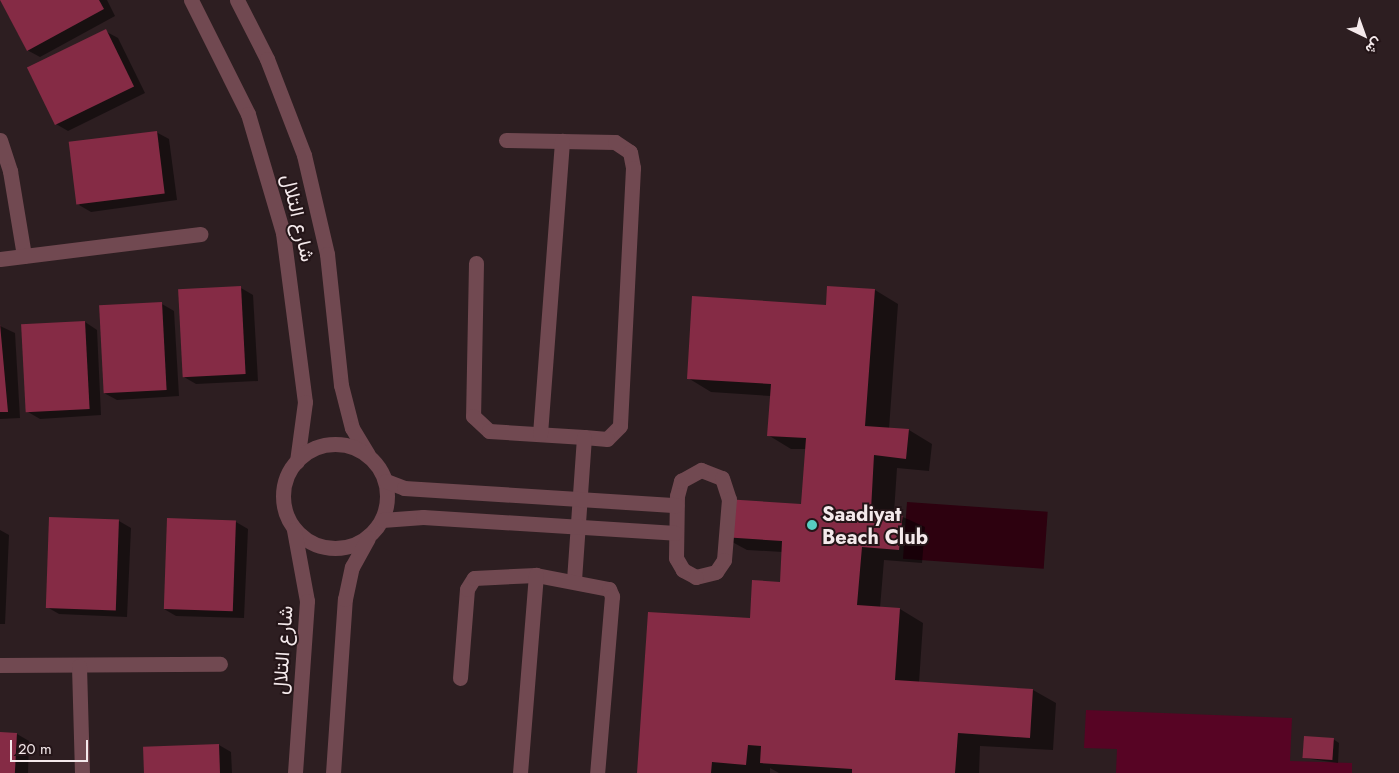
<!DOCTYPE html>
<meta charset="utf-8">
<style>
body{margin:0}
#map{position:relative;width:1399px;height:773px;overflow:hidden;background:#2d1e21;font-family:Jost,Vazirmatn,sans-serif}
div>[style]{position:absolute}
[style*='--x']{left:calc(var(--x)*1px);top:calc(var(--y)*1px);width:calc(var(--w)*1px);rotate:calc(var(--a)*1deg)}
.green>*{inset:0;background:#570424}
.water>*{inset:0;background:#2d010f;transform-origin:0 0}
.shadow>*{inset:0;background:#0007}
.building>*{inset:0;background:#852b45;transform-origin:0 0}
.minor>*{height:15px;margin:-7.5px;padding:0 7.5px;transform-origin:7.5px;border-radius:7.5px;background:#714951}
.minor>.ring{margin:-7.5px;padding:0;box-sizing:content-box;background:none;border:15px solid #714951;border-radius:50%}
.dots>*{width:14px;height:14px;translate:-50% -50%;box-sizing:border-box;border:2px solid #241518;border-radius:50%}
span{translate:-50% -50%;white-space:nowrap;text-align:center;line-height:1.15;-webkit-text-stroke:4px #241518;paint-order:stroke}
.street-label{font-size:20px;color:#f4e9eb}
.poi-label{font-size:20px;color:#f4e9eb;font-weight:700}
.left{translate:0 -50%;text-align:left}
.north{position:absolute;left:1339px;top:10px;width:50px;height:50px;-webkit-text-stroke:4px #241518;paint-order:stroke;rotate:138deg;font-size:14px;font-weight:700;line-height:20px;text-align:center;color:#f4e9eb}
.north::after{content:'';display:block;margin:auto;width:18px;height:22px;background:#f4e9eb;clip-path:polygon(50% 0,100% 100%,50% 72%,0 100%)}
.scale{position:absolute;left:10px;top:740px;width:78px;height:22px;box-sizing:border-box;border:2px solid #f4e9eb;border-top:0;padding-left:6px;font-size:15px;line-height:18px;white-space:nowrap;color:#f4e9eb;-webkit-text-stroke:4px #241518;paint-order:stroke}
</style>
<div id="map">
<div class="green">
<i style="clip-path:polygon(1086px 710px,1292px 718px,1290px 761px,1352px 763px,1352px 773px,1116px 773px,1117px 749px,1084px 748px)"></i>
</div>
<div class="water">
<i style="left:907px;top:502px;width:141px;height:57px;rotate:4deg"></i>
</div>
<div class="shadow">
<i style="clip-path:polygon(0 0,107px 0,115px 16px,40px 57px,27px 50px)"></i>
<i style="clip-path:polygon(105px 31px,118px 38px,145px 93px,68px 131px,56px 124px)"></i>
<i style="clip-path:polygon(156px 132px,169px 139px,177px 200px,91px 212px,79px 205px)"></i>
<i style="clip-path:polygon(241px 288px,253px 295px,258px 381px,196px 384px,184px 377px)"></i>
<i style="clip-path:polygon(875px 290px,898px 304px,889px 429px,909px 430px,932px 444px,929px 471px,897px 468px,894px 513px,925px 527px,922px 563px,884px 560px,880px 608px,900px 609px,923px 623px,919px 683px,1033px 690px,1056px 703px,1053px 750px,980px 746px,979px 773px,779px 773px,770px 768px,770px 773px,638px 773px,781px 583px,783px 552px,747px 550px,723px 537px,802px 505px,806px 449px,791px 449px,768px 435px,771px 396px,711px 392px,688px 378px,827px 306px)"></i>
<i style="clip-path:polygon(162px 304px,174px 311px,179px 396px,117px 400px,104px 393px)"></i>
<i style="clip-path:polygon(85px 322px,97px 330px,101px 415px,40px 419px,28px 412px)"></i>
<i style="clip-path:polygon(0 326px,15px 333px,20px 418px,0 419px)"></i>
<i style="clip-path:polygon(119px 521px,131px 528px,127px 617px,59px 614px,47px 607px)"></i>
<i style="clip-path:polygon(236px 522px,248px 529px,244px 618px,176px 616px,164px 609px)"></i>
<i style="clip-path:polygon(0 530px,9px 535px,5px 624px,0 624px)"></i>
<i style="clip-path:polygon(0 734px,17px 734px,29px 741px,28px 773px,0 773px)"></i>
<i style="clip-path:polygon(1333px 739px,1339px 743px,1338px 763px,1304px 758px)"></i>
<i style="clip-path:polygon(219px 745px,231px 752px,232px 773px,145px 773px)"></i>
</div>
<div class="building">
<i style="clip-path:polygon(0 0,99px 0,104px 9px,27px 51px)"></i>
<i style="left:106px;top:29px;width:64px;height:88px;rotate:64deg"></i>
<i style="left:157px;top:131px;width:63px;height:89px;rotate:83deg"></i>
<i style="left:241px;top:286px;width:88px;height:63px;rotate:87deg"></i>
<i style="clip-path:polygon(827px 286px,875px 289px,865px 426px,909px 429px,906px 459px,874px 455px,871px 510px,903px 512px,899px 550px,862px 547px,857px 605px,900px 608px,895px 680px,1033px 689px,1030px 738px,958px 733px,955px 773px,852px 773px,852px 769px,760px 763px,761px 746px,748px 745px,746px 765px,712px 762px,711px 773px,637px 773px,648px 612px,750px 618px,752px 580px,780px 582px,782px 541px,722px 537px,725px 499px,801px 504px,806px 438px,767px 436px,771px 384px,687px 379px,692px 296px,826px 305px)"></i>
<i style="left:162px;top:302px;width:88px;height:63px;rotate:87deg"></i>
<i style="left:85px;top:321px;width:88px;height:64px;rotate:87deg"></i>
<i style="clip-path:polygon(0 324px,8px 412px,0 412px)"></i>
<i style="left:49px;top:517px;width:70px;height:91px;rotate:2deg"></i>
<i style="left:167px;top:518px;width:69px;height:91px;rotate:2deg"></i>
<i style="left:0;top:732px;width:17px;height:41px;rotate:3deg"></i>
<i style="left:1304px;top:736px;width:30px;height:22px;rotate:4deg"></i>
<i style="left:219px;top:744px;width:29px;height:76px;rotate:88deg"></i>
</div>
<div class="minor">
<i style="--x:191;--y:0;--w:127;--a:63.4"></i>
<i style="--x:248;--y:114;--w:124;--a:73.6"></i>
<i style="--x:283;--y:233;--w:170;--a:82.6"></i>
<i style="--x:305;--y:402;--w:60;--a:97.7"></i>
<i style="--x:237;--y:0;--w:66;--a:63"></i>
<i style="--x:267;--y:59;--w:103;--a:68.9"></i>
<i style="--x:304;--y:155;--w:102;--a:76.9"></i>
<i style="--x:327;--y:254;--w:132;--a:83.9"></i>
<i style="--x:341;--y:385;--w:44;--a:75.7"></i>
<i style="--x:352;--y:428;--w:31;--a:59"></i>
<i style="--x:0;--y:140;--w:33;--a:72"></i>
<i style="--x:10;--y:171;--w:86;--a:80.6"></i>
<i style="--x:506;--y:140;--w:109;--a:1.1"></i>
<i style="--x:615;--y:142;--w:18;--a:34"></i>
<i style="--x:630;--y:152;--w:16;--a:79"></i>
<i style="--x:633;--y:168;--w:258;--a:92.9"></i>
<i style="--x:620;--y:426;--w:18;--a:135"></i>
<i style="--x:607;--y:439;--w:23;--a:-175"></i>
<i style="--x:0;--y:259;--w:202;--a:-7.1"></i>
<i style="--x:476;--y:263;--w:153;--a:91.1"></i>
<i style="--x:473;--y:416;--w:22;--a:43"></i>
<i style="--x:489;--y:431;--w:95;--a:3.6"></i>
<i style="--x:584;--y:437;--w:143;--a:94"></i>
<i style="--x:540;--y:434;--w:294;--a:-85.7"></i>
<i class="ring" style="left:283px;top:444px;width:89px;height:89px"></i>
<i style="--x:701;--y:470;--w:22;--a:21"></i>
<i style="--x:722;--y:478;--w:22;--a:72"></i>
<i style="--x:729;--y:499;--w:61;--a:94.7"></i>
<i style="--x:724;--y:560;--w:14;--a:124"></i>
<i style="--x:716;--y:572;--w:21;--a:166"></i>
<i style="--x:696;--y:577;--w:15;--a:-152"></i>
<i style="--x:683;--y:570;--w:14;--a:-120"></i>
<i style="--x:676;--y:558;--w:62;--a:-89.1"></i>
<i style="--x:677;--y:496;--w:16;--a:-75"></i>
<i style="--x:681;--y:481;--w:23;--a:-29"></i>
<i style="--x:386;--y:481;--w:19;--a:21"></i>
<i style="--x:404;--y:488;--w:273;--a:3.6"></i>
<i style="--x:382;--y:520;--w:41;--a:-4.2"></i>
<i style="--x:423;--y:517;--w:253;--a:3.6"></i>
<i style="--x:294;--y:530;--w:72;--a:79.6"></i>
<i style="--x:307;--y:601;--w:172;--a:94"></i>
<i style="--x:0;--y:665;--w:220;--a:-0.3"></i>
<i style="--x:79;--y:666;--w:107;--a:88.4"></i>
<i style="--x:460;--y:678;--w:89;--a:-85.5"></i>
<i style="--x:467;--y:589;--w:13;--a:-58"></i>
<i style="--x:474;--y:578;--w:62;--a:-2.8"></i>
<i style="--x:536;--y:575;--w:74;--a:10.9"></i>
<i style="--x:609;--y:589;--w:8;--a:67"></i>
<i style="--x:612;--y:596;--w:178;--a:94.8"></i>
<i style="--x:333;--y:773;--w:174;--a:-86.1"></i>
<i style="--x:345;--y:599;--w:33;--a:-78"></i>
<i style="--x:352;--y:567;--w:33;--a:-61"></i>
<i style="--x:520;--y:773;--w:199;--a:-85.4"></i>
</div>
<div class="dots">
<i style="left:812px;top:525px;background:#57cec2"></i>
</div>
<div class="street-label">
<span style="left:298px;top:218px;rotate:77deg">شارع التلال</span>
<span style="left:283px;top:650px;rotate:-86deg">شارع التلال</span>
</div>
<div class="poi-label">
<span class="left" style="left:822px;top:526px">Saadiyat<br>Beach Club</span>
</div>
<div class="north">ش</div>
<div class="scale">20 m</div>
</div>
